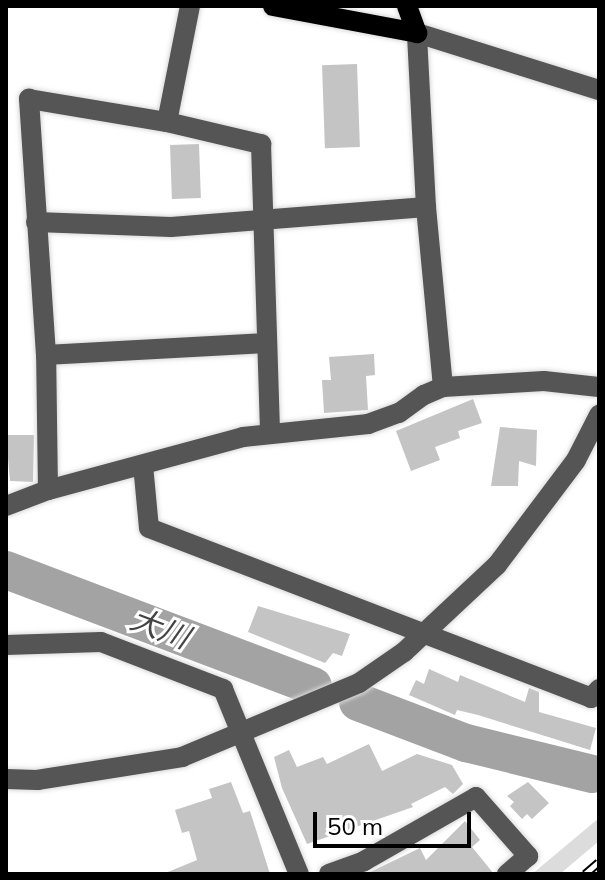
<!DOCTYPE html>
<meta charset="utf-8">
<style>
body{margin:0}
#map{position:relative;width:605px;height:880px;overflow:hidden;background:#fff;font-family:Mulish,"Noto Sans JP",sans-serif}
div>[style]{position:absolute}
[style*='--x']{left:calc(var(--x)*1px);top:calc(var(--y)*1px);width:calc(var(--w)*1px);rotate:calc(var(--a)*1deg)}
.green>*{inset:0;background:#dcdcdc}
.river>*{height:38px;margin:-19px;padding:0 19px;transform-origin:19px;border-radius:19px;background:#a3a3a3}
.building>*{inset:0;background:#c4c4c4;transform-origin:0 0}
.roads{filter:drop-shadow(0 0 2px #dbdbdb) drop-shadow(0 0 2px #dbdbdb)}
.minor>*{height:20px;margin:-10px;padding:0 10px;transform-origin:10px;border-radius:10px;background:#555}
.major>*{height:20px;margin:-10px;padding:0 10px;transform-origin:10px;border-radius:10px;background:#000}
.rail>*{height:9px;margin-top:-4.5px;transform-origin:0;background:repeating-linear-gradient(90deg,#fff 0 18px,#000 0 36px);box-sizing:border-box;border-block:2px solid #000}
span{translate:-50% -50%;white-space:nowrap;text-align:center;line-height:1.15;-webkit-text-stroke:6px #fff;paint-order:stroke}
.water-label{font-size:30px;color:#444;font-style:italic}
.frame{position:absolute;inset:0;border:8px solid #000;pointer-events:none}
.scale{position:absolute;left:313px;top:812px;width:158px;height:36px;box-sizing:border-box;border:4px solid #000;border-top:0;padding-left:10px;font-size:24px;line-height:28px;white-space:nowrap;color:#000;-webkit-text-stroke:6px #fff;paint-order:stroke}
</style>
<div id="map">
<div class="green">
<i style="clip-path:polygon(599px 818px,599px 841px,560px 874px,532px 874px)"></i>
</div>
<div class="river">
<i style="--x:6;--y:570;--w:328;--a:20.7"></i>
<i style="--x:358;--y:702;--w:116;--a:20.8"></i>
<i style="--x:466;--y:743;--w:130;--a:13.8"></i>
</div>
<div class="building">
<i style="left:357px;top:64px;width:83px;height:35px;rotate:88deg"></i>
<i style="left:199px;top:144px;width:54px;height:29px;rotate:88deg"></i>
<i style="clip-path:polygon(374px 354px,375px 375px,366px 376px,368px 410px,324px 413px,322px 380px,331px 380px,329px 357px)"></i>
<i style="clip-path:polygon(473px 399px,482px 423px,458px 431px,460px 438px,435px 447px,440px 460px,411px 471px,396px 431px)"></i>
<i style="clip-path:polygon(500px 427px,537px 430px,536px 466px,519px 461px,518px 486px,491px 486px)"></i>
<i style="clip-path:polygon(6px 435px,34px 435px,33px 482px,10px 481px)"></i>
<i style="clip-path:polygon(258px 606px,350px 634px,342px 656px,333px 653px,325px 663px,248px 632px)"></i>
<i style="clip-path:polygon(429px 669px,458px 682px,460px 675px,525px 702px,529px 688px,539px 692px,539px 712px,596px 728px,590px 750px,478px 715px,457px 710px,455px 715px,409px 695px,416px 680px,424px 684px)"></i>
<i style="clip-path:polygon(369px 744px,382px 771px,417px 754px,452px 765px,463px 784px,453px 794px,445px 787px,411px 804px,413px 807px,307px 844px,282px 788px,274px 757px,289px 750px,297px 767px,323px 757px,327px 764px)"></i>
<i style="clip-path:polygon(231px 782px,243px 813px,250px 811px,270px 874px,163px 874px,197px 860px,189px 831px,182px 833px,175px 810px,212px 798px,209px 789px)"></i>
<i style="clip-path:polygon(528px 782px,549px 803px,532px 819px,527px 814px,522px 819px,510px 806px,514px 802px,507px 796px)"></i>
<i style="clip-path:polygon(465px 821px,480px 840px,472px 847px,494px 874px,366px 874px,420px 848px,426px 860px)"></i>
</div>
<div class="roads">
<div class="minor">
<i style="--x:167;--y:122;--w:118;--a:-78.8"></i>
<i style="--x:36;--y:222;--w:135;--a:2.1"></i>
<i style="--x:171;--y:227;--w:256;--a:-4.5"></i>
<i style="--x:46;--y:355;--w:220;--a:-3.1"></i>
<i style="--x:443;--y:387;--w:181;--a:-95.4"></i>
<i style="--x:426;--y:207;--w:174;--a:-93"></i>
<i style="--x:417;--y:33;--w:191;--a:17.4"></i>
<i style="--x:143;--y:465;--w:63;--a:84.6"></i>
<i style="--x:149;--y:528;--w:474;--a:21"></i>
<i style="--x:591;--y:698;--w:12;--a:-48"></i>
<i style="--x:48;--y:490;--w:135;--a:-90.8"></i>
<i style="--x:46;--y:355;--w:257;--a:-93.8"></i>
<i style="--x:29;--y:99;--w:140;--a:9.5"></i>
<i style="--x:167;--y:122;--w:97;--a:13.2"></i>
<i style="--x:261;--y:144;--w:290;--a:88.2"></i>
<i style="--x:6;--y:506;--w:45;--a:-20.9"></i>
<i style="--x:48;--y:490;--w:202;--a:-15.2"></i>
<i style="--x:243;--y:437;--w:126;--a:-5.9"></i>
<i style="--x:368;--y:424;--w:33;--a:-20"></i>
<i style="--x:399;--y:413;--w:31;--a:-36"></i>
<i style="--x:424;--y:395;--w:21;--a:-23"></i>
<i style="--x:443;--y:387;--w:101;--a:-3.4"></i>
<i style="--x:544;--y:381;--w:55;--a:6.2"></i>
<i style="--x:6;--y:645;--w:95;--a:-1.8"></i>
<i style="--x:101;--y:642;--w:131;--a:21.1"></i>
<i style="--x:223;--y:689;--w:200;--a:67.7"></i>
<i style="--x:6;--y:779;--w:31;--a:2"></i>
<i style="--x:37;--y:780;--w:147;--a:-9"></i>
<i style="--x:182;--y:757;--w:192;--a:-22.7"></i>
<i style="--x:359;--y:683;--w:55;--a:-34.6"></i>
<i style="--x:404;--y:652;--w:127;--a:-43.1"></i>
<i style="--x:497;--y:565;--w:131;--a:-53"></i>
<i style="--x:576;--y:460;--w:51;--a:-62.9"></i>
<i style="--x:329;--y:874;--w:37;--a:-20"></i>
<i style="--x:364;--y:861;--w:129;--a:-29.7"></i>
<i style="--x:476;--y:797;--w:79;--a:48.6"></i>
<i style="--x:528;--y:856;--w:28;--a:139"></i>
</div>
<div class="major">
<i style="--x:273;--y:6;--w:147;--a:10.6"></i>
<i style="--x:407;--y:6;--w:29;--a:70"></i>
</div>
</div>
<div class="rail">
<i style="--x:585;--y:874;--w:18;--a:-41"></i>
</div>
<div class="water-label">
<span style="left:160px;top:628px;rotate:21deg">大川</span>
</div>
<div class="frame"></div>
<div class="scale">50 m</div>
</div>
